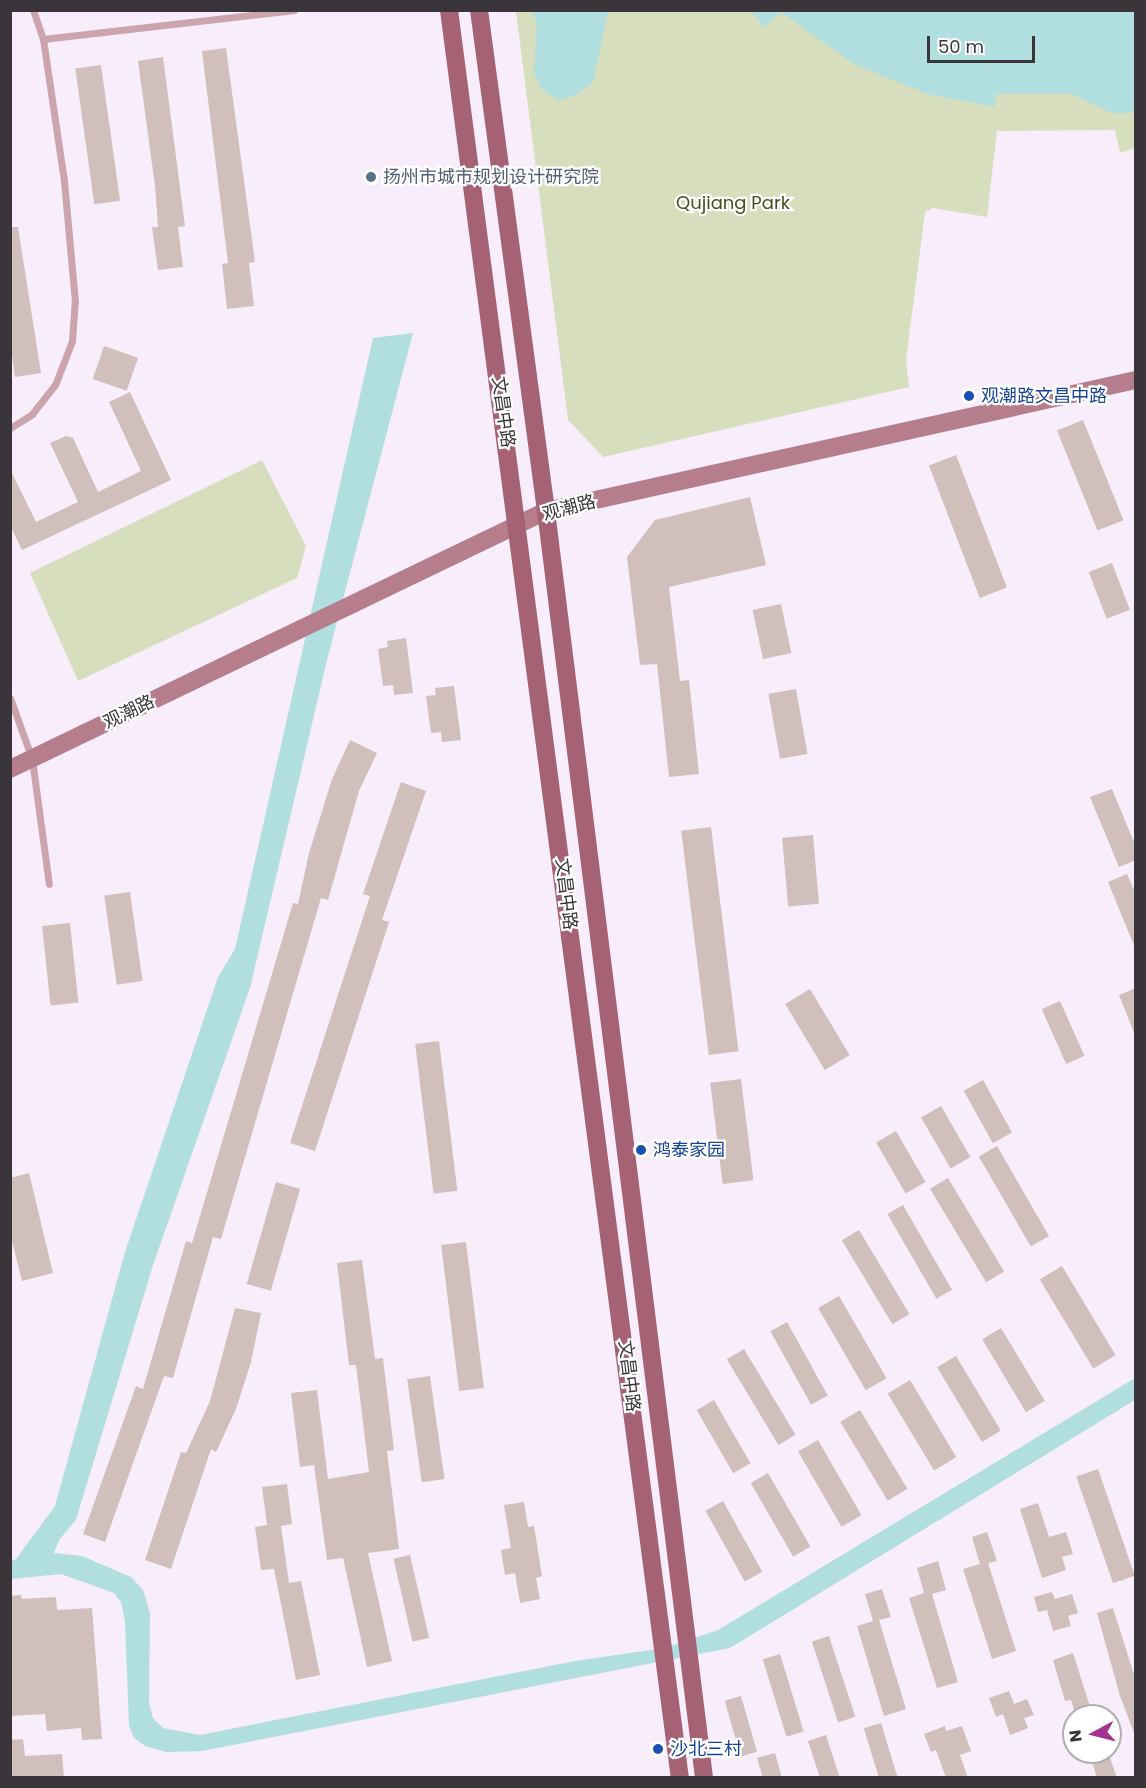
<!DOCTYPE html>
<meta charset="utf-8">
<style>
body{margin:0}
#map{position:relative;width:1146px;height:1788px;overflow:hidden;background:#f8edfa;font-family:Poppins,"Noto Sans SC",sans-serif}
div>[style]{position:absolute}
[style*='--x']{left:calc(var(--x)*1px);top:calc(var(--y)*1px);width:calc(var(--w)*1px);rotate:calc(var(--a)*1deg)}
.green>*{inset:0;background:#d6debd}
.water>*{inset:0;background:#b1dedf}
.building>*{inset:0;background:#d1bfbb;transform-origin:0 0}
.lane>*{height:7px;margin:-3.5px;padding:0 3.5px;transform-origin:3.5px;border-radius:3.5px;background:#cba4ad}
.secondary>*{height:18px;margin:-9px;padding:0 9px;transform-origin:9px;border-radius:9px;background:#b67e8d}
.primary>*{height:18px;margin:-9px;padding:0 9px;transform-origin:9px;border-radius:9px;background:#a66275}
.dots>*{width:16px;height:16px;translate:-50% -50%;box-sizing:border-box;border:3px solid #fff;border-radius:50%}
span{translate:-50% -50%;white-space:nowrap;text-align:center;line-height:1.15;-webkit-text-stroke:4.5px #fff;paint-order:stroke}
.service-label{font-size:18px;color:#4e5e75}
.left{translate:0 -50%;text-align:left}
.park-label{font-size:18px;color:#464f19}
.transit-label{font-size:18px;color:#164399}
.street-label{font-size:18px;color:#3a353a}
.frame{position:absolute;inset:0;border:12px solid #3a353a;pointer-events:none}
.north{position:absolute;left:1062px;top:1704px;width:60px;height:60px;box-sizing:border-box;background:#fff;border:2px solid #b0aeb0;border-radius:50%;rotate:263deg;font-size:16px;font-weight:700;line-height:24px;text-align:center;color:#3a353a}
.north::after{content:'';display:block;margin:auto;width:21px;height:27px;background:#a43390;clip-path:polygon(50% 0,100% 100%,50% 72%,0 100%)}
.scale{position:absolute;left:927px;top:36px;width:108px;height:27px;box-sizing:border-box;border:3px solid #3a353a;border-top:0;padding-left:8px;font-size:18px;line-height:21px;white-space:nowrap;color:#3a353a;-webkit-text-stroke:4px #fff;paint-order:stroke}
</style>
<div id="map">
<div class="green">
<i style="clip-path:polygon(516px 11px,1135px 11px,1135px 148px,1120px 153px,1115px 130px,997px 131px,987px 217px,933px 208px,925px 212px,906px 360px,909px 387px,603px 457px,568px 420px)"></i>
<i style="clip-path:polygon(262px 460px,306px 546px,297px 578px,78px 681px,30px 573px)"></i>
</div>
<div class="water">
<i style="clip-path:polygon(531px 11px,608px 11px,593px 82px,576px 95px,560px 100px,544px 92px,534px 74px,537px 21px)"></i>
<i style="clip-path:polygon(751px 11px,1135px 11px,1135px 110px,1124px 114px,1112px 113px,1072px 94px,996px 94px,995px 107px,927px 94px,854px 64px,781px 12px,764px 27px)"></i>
<i style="clip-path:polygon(413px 333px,327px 660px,250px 988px,153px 1265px,76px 1520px,59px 1540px,54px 1553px,82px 1556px,131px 1577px,143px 1590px,150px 1613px,149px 1703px,153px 1718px,163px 1728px,200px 1735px,575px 1661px,664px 1648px,718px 1630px,1135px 1378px,1135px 1400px,730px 1648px,202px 1751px,166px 1752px,145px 1746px,134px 1738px,129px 1726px,125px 1622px,121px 1602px,114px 1593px,61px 1574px,11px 1579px,11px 1561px,16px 1559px,55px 1506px,125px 1252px,218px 977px,235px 949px,373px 338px)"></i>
</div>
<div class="building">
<i style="clip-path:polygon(226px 48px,255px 262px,249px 263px,254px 306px,227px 309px,222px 264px,228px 263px,202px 51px)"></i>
<i style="clip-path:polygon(163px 57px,185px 226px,178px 227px,183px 267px,158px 270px,152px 227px,158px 227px,155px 186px,138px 61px)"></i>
<i style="left:101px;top:65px;width:137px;height:26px;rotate:82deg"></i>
<i style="clip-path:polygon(10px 227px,18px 227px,41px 373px,15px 377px,10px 341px)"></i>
<i style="left:104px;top:346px;width:36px;height:35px;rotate:19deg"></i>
<i style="clip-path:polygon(130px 392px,171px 480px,22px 550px,10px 525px,10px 469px,36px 522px,78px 502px,50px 443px,66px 436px,73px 438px,98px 492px,141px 471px,109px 402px)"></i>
<i style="left:1083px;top:420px;width:108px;height:28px;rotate:68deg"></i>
<i style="left:956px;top:455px;width:142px;height:29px;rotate:69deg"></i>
<i style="clip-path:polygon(750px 497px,766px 565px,669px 587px,680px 681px,689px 680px,699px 774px,669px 777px,657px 664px,640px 665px,627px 557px,655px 520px)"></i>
<i style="left:1112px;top:563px;width:50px;height:25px;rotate:69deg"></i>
<i style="left:781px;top:604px;width:50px;height:29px;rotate:78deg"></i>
<i style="clip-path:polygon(406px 638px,413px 693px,394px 695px,393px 685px,383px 686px,378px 649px,388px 647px,387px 641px)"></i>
<i style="clip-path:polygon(454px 686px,461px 740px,442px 742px,441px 732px,431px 733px,426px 696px,436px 695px,435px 688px)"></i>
<i style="left:796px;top:689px;width:66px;height:28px;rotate:80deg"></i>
<i style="clip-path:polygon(350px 740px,377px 753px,359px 791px,328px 900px,321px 898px,221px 1239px,213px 1237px,173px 1378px,164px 1376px,105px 1542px,83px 1534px,136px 1386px,143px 1389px,186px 1241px,192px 1243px,293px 903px,298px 904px,309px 853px,332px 779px)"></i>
<i style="clip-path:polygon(401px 782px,426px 791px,382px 920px,389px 922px,315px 1151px,290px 1143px,370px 896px,363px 894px)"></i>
<i style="clip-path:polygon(1112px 789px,1136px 847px,1136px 860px,1119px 867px,1090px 797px)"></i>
<i style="left:711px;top:827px;width:226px;height:30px;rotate:83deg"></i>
<i style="left:813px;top:835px;width:69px;height:31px;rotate:85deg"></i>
<i style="clip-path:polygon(1127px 874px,1136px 895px,1135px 948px,1108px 882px)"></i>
<i style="left:130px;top:892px;width:90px;height:26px;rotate:82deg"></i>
<i style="left:70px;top:923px;width:80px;height:28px;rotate:84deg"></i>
<i style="clip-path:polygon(1136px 988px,1136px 1035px,1135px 1035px,1119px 995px)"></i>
<i style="left:810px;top:989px;width:77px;height:29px;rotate:59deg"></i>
<i style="left:1060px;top:1001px;width:60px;height:20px;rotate:66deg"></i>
<i style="left:439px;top:1041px;width:151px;height:24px;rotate:83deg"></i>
<i style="left:741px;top:1079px;width:102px;height:31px;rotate:83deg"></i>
<i style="left:983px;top:1080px;width:60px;height:22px;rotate:61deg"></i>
<i style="left:941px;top:1106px;width:59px;height:23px;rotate:60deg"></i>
<i style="left:896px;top:1131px;width:59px;height:23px;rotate:60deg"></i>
<i style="left:997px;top:1146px;width:104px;height:21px;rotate:60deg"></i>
<i style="clip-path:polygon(29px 1173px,53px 1273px,22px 1281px,10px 1233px,10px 1178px)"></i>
<i style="left:948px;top:1178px;width:109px;height:21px;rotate:59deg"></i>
<i style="left:276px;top:1182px;width:25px;height:106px;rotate:16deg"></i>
<i style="left:903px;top:1205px;width:98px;height:18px;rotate:60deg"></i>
<i style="left:859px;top:1230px;width:98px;height:20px;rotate:59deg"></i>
<i style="left:466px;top:1242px;width:147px;height:25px;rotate:83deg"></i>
<i style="clip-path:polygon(362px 1260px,375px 1359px,383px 1358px,394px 1450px,387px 1451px,399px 1549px,368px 1553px,392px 1661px,367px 1667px,343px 1558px,327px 1560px,314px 1465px,300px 1467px,291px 1393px,317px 1390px,328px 1479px,369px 1472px,356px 1365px,349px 1365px,337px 1263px)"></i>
<i style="left:1062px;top:1266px;width:104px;height:26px;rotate:59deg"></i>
<i style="left:839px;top:1296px;width:95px;height:24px;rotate:60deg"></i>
<i style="clip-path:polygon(235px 1308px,261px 1313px,251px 1362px,236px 1409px,216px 1452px,211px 1449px,171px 1569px,145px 1560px,181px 1452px,186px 1453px,210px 1401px)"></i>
<i style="left:787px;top:1322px;width:84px;height:19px;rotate:61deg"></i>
<i style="left:1001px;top:1328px;width:85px;height:22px;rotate:59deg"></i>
<i style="left:744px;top:1349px;width:100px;height:20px;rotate:59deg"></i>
<i style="left:956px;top:1356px;width:87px;height:22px;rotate:59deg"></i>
<i style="left:430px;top:1376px;width:104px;height:23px;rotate:82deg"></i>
<i style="left:910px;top:1380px;width:90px;height:26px;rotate:59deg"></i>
<i style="left:714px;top:1400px;width:73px;height:20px;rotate:60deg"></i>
<i style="left:860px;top:1410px;width:92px;height:23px;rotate:59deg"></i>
<i style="left:818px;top:1440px;width:87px;height:23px;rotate:60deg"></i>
<i style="left:1098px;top:1469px;width:113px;height:23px;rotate:71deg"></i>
<i style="left:768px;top:1473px;width:85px;height:20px;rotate:60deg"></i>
<i style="clip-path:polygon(287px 1484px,292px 1524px,281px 1526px,289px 1583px,301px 1581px,320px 1675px,296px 1680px,274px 1569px,261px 1570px,255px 1527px,267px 1525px,262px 1487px)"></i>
<i style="left:723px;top:1501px;width:81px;height:20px;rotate:61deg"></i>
<i style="clip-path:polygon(524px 1502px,528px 1527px,534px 1526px,542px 1576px,536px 1578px,540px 1599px,520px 1603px,515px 1573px,505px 1575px,501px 1550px,511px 1548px,504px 1505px)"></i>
<i style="clip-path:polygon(1038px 1503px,1049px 1537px,1066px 1532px,1073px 1554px,1062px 1557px,1066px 1570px,1042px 1578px,1020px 1509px)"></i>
<i style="clip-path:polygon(987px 1532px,997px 1561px,988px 1563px,1016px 1651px,992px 1659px,963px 1569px,980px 1564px,972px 1537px)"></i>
<i style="left:410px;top:1555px;width:85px;height:17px;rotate:77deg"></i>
<i style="clip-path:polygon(938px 1561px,946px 1590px,932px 1594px,958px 1682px,937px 1688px,909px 1598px,924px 1593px,917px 1568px)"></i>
<i style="clip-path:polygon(882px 1589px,891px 1617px,879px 1620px,906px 1709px,884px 1716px,857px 1626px,873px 1621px,865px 1594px)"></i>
<i style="clip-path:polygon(1052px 1592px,1055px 1599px,1072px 1594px,1078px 1613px,1068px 1616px,1071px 1626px,1053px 1631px,1047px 1610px,1038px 1612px,1034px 1597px)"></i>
<i style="clip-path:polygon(21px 1595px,22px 1599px,56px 1597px,57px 1610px,92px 1608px,102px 1739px,82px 1740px,81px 1728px,47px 1731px,45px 1714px,10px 1716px,10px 1596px)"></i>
<i style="clip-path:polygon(1113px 1608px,1136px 1681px,1136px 1738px,1120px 1696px,1097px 1613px)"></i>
<i style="left:829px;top:1636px;width:85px;height:18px;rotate:72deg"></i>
<i style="clip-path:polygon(1073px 1653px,1093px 1716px,1076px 1716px,1071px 1700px,1065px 1701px,1053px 1660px)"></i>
<i style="left:780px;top:1654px;width:81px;height:18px;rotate:73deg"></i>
<i style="clip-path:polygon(1009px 1691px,1014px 1704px,1027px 1699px,1034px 1715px,1024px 1718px,1028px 1728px,1010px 1735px,1003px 1714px,996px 1717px,989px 1698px)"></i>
<i style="left:741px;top:1696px;width:58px;height:17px;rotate:74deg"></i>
<i style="left:881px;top:1723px;width:58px;height:18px;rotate:73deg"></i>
<i style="clip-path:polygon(945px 1726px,946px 1731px,962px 1726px,971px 1751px,960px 1755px,968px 1778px,946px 1778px,936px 1750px,931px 1752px,924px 1734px)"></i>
<i style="clip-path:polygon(826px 1735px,840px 1778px,820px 1778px,808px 1741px)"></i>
<i style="clip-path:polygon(23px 1739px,25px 1756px,62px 1754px,64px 1778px,10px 1778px,10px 1740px)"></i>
<i style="clip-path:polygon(1089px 1752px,1108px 1752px,1117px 1778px,1097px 1778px)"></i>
<i style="clip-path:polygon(775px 1753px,782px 1778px,763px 1778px,757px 1758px)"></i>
</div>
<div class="lane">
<i style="--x:43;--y:39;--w:253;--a:-6.6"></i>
<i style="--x:10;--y:428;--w:26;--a:-32"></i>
<i style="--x:32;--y:414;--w:37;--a:-52"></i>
<i style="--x:55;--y:385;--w:47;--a:-68.9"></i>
<i style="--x:72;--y:341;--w:39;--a:-86"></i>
<i style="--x:75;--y:302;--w:121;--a:-95.2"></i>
<i style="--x:64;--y:181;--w:144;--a:-98.4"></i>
<i style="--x:43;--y:39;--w:31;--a:-109"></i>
<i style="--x:10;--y:698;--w:65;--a:70.2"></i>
<i style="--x:32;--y:759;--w:126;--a:82.3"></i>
</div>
<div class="secondary">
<i style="--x:10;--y:769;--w:595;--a:-25.7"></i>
<i style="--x:546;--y:511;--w:604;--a:-12.52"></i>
</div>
<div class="primary">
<i style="--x:449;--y:10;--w:1783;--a:82.56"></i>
<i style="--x:479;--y:10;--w:505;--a:82.38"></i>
<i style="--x:546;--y:511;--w:1277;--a:82.89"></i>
</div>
<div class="dots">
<i style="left:371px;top:177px;background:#5c6f8a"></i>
<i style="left:969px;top:396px;background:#1a4fb4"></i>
<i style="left:641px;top:1150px;background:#1a4fb4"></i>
<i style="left:658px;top:1749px;background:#1a4fb4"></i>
</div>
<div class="service-label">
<span class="left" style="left:383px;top:177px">扬州市城市规划设计研究院</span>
</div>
<div class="park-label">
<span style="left:733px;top:203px">Qujiang Park</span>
</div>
<div class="transit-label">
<span class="left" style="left:981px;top:396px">观潮路文昌中路</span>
<span class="left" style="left:653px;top:1150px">鸿泰家园</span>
<span class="left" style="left:670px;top:1749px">沙北三村</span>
</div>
<div class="street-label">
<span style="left:503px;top:412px;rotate:82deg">文昌中路</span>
<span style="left:569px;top:508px;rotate:-15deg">观潮路</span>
<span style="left:129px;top:712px;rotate:-26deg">观潮路</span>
<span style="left:566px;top:894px;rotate:83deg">文昌中路</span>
<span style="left:629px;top:1376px;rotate:83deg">文昌中路</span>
</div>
<div class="frame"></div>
<div class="north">N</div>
<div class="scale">50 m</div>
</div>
